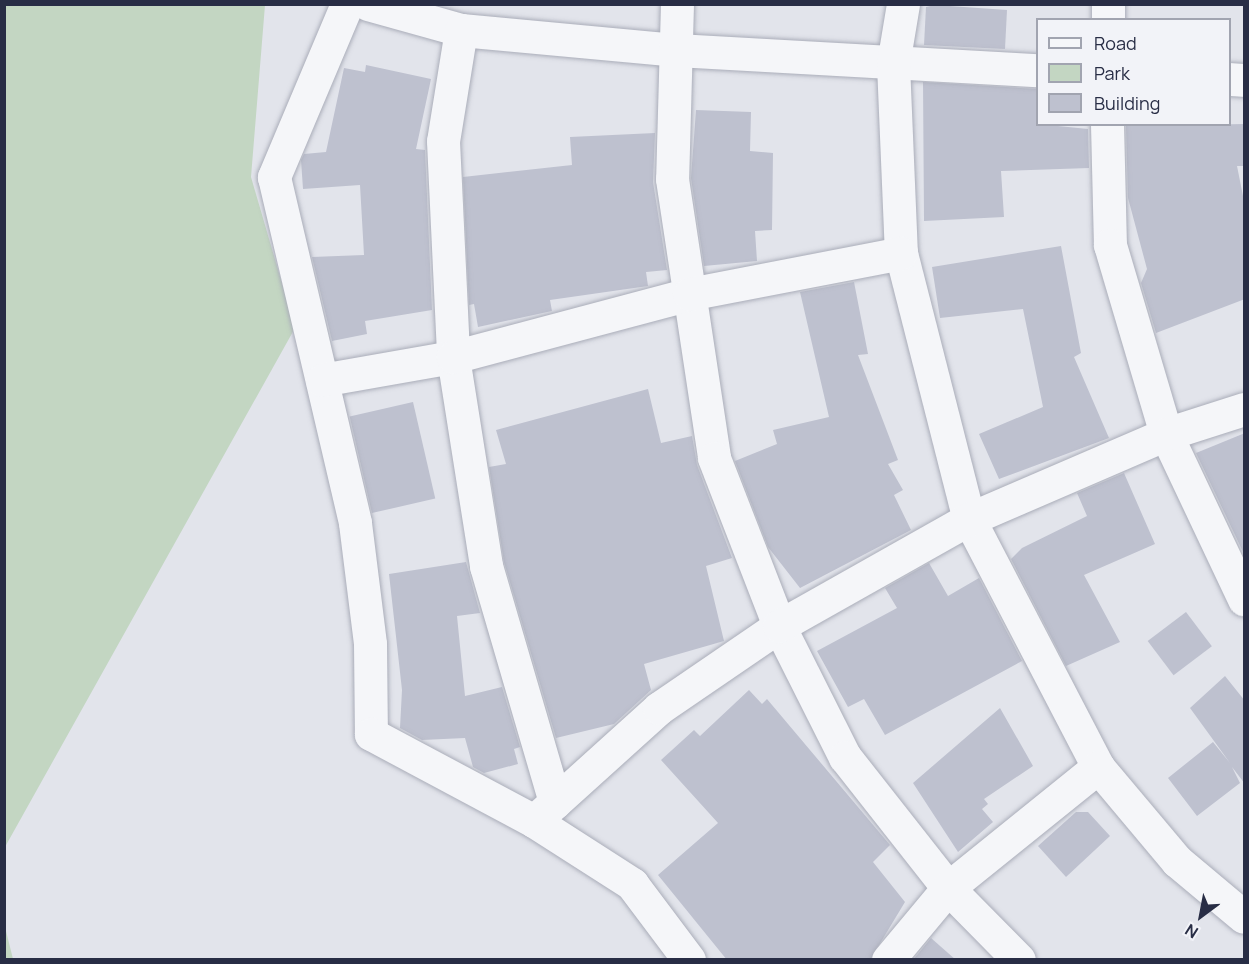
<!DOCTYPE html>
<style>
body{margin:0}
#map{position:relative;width:1249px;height:964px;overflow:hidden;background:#e2e4eb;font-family:Manrope,sans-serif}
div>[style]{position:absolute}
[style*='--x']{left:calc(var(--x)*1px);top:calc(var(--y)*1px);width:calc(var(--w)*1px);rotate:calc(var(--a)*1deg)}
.green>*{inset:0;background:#c3d6c2}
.building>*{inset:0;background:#bec1cf;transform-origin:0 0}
.roads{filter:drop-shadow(0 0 2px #aaadb9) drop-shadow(0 0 2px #aaadb9)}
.minor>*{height:33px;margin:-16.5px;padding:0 16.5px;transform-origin:16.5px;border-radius:16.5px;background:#f5f6f9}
span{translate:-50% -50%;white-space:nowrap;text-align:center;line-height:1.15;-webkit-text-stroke:4.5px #f2f3f8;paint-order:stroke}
.frame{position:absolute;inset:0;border:6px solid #282d45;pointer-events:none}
.legend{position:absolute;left:1036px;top:18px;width:195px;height:108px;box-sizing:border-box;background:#f2f3f8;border:2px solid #a1a4b0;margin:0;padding:8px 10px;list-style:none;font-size:18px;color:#282d45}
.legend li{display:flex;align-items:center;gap:12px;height:30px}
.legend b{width:30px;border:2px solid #a1a4b0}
.north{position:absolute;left:1171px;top:886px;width:60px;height:60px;-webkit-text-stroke:4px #f2f3f8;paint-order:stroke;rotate:212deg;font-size:16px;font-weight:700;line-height:24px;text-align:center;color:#282d45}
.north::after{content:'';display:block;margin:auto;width:21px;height:27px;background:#282d45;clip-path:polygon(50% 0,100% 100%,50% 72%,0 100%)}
</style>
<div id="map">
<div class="green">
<i style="clip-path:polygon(5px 5px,265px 5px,251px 177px,295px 328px,5px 847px)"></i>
<i style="clip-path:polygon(5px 927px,13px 959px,5px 959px)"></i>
</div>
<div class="building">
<i style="clip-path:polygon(935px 5px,1007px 10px,1005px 49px,924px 45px,926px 7px)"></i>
<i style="clip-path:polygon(366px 65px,431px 79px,416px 149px,425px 150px,432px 310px,365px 321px,367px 334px,332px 341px,312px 257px,364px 255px,360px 185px,303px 189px,301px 160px,304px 154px,326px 152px,344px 68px,365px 72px)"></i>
<i style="clip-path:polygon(923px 82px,1038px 89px,1038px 124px,1088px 129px,1089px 168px,1001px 171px,1004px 217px,924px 221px)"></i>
<i style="clip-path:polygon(696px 110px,751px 112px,750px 151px,773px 153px,772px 230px,755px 231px,757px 261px,704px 266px,691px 178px)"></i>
<i style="clip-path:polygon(1245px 124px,1245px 166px,1237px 166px,1245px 206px,1245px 299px,1156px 333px,1141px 283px,1147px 269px,1128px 198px,1126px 126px)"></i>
<i style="clip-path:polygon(655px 133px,653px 182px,667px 270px,646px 272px,648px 286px,550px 300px,552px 311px,478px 327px,474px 304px,469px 305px,463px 177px,572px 165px,570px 137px)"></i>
<i style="clip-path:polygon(1061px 246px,1081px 353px,1074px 357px,1109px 438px,999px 479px,979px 434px,1043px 407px,1023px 309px,940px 318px,932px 267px)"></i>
<i style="clip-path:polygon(854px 282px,868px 354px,858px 355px,898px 460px,888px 464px,903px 490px,894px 495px,911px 530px,800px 588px,768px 547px,735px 461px,777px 444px,773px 430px,829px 417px,800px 292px)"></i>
<i style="clip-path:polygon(648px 389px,661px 443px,692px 436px,697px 465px,732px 558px,706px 566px,724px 641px,644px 664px,651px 690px,614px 724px,556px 738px,504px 562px,489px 467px,506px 464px,496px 430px)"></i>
<i style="left:413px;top:402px;width:99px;height:65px;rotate:77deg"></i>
<i style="clip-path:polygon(1245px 433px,1245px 556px,1196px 453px)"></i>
<i style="clip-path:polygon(1124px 473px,1155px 544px,1084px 575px,1120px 642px,1066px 666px,1011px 559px,1022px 548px,1087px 516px,1077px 493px)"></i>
<i style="clip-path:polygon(466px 562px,480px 613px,457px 616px,465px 696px,502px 687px,520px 747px,514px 749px,518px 764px,484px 773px,473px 767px,465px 738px,422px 740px,400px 728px,402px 690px,389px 574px)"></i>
<i style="clip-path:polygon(929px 563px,948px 596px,979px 578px,1022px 661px,885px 735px,864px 699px,848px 707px,817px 651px,897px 608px,885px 588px)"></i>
<i style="left:1186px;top:612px;width:43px;height:48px;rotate:53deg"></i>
<i style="clip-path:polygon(1225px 676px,1245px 701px,1245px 784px,1232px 767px,1240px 783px,1197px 816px,1168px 778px,1213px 742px,1230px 763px,1190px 708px)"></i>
<i style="clip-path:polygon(749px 690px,762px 704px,767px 699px,890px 845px,873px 862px,905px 902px,870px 960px,727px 960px,658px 875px,718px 823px,661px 760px,694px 730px,700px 736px)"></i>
<i style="clip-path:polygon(1000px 708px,1033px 766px,984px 799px,988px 804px,982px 809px,993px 822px,958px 852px,913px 783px)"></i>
<i style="clip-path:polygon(1076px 812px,1088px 812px,1110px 836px,1066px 877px,1038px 846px)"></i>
<i style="clip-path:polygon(931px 938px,956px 960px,913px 960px)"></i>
</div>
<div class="roads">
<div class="minor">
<i style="--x:347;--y:4;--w:188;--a:112.9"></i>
<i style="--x:274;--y:177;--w:355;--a:76.8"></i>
<i style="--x:355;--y:523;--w:122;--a:82.9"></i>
<i style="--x:370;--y:644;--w:90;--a:89.4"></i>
<i style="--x:371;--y:734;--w:185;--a:28.1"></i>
<i style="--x:534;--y:821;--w:117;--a:32.7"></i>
<i style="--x:632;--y:884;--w:95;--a:53.1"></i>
<i style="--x:368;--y:4;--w:97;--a:15.6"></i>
<i style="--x:461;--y:30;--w:215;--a:5.3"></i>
<i style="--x:675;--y:50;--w:364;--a:3.2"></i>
<i style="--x:677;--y:4;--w:175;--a:91.6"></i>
<i style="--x:672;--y:179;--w:282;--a:81.4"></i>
<i style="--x:714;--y:458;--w:180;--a:68.8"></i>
<i style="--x:779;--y:626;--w:147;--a:63.3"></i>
<i style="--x:845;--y:757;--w:167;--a:51.8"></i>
<i style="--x:948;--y:888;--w:101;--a:45.4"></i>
<i style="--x:903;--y:4;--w:61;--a:99.5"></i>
<i style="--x:893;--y:64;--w:189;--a:87.6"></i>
<i style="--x:901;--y:253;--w:275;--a:75.7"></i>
<i style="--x:969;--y:519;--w:280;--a:62.5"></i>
<i style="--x:1098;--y:767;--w:123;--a:50"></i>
<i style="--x:1177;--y:861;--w:87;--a:39.9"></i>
<i style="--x:1108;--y:20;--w:16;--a:-90"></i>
<i style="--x:461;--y:30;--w:112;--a:99.2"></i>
<i style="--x:443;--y:141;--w:216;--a:87.3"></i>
<i style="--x:453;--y:357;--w:212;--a:81"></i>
<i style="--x:486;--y:566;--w:246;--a:73.7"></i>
<i style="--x:1230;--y:79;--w:14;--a:4"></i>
<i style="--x:1107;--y:124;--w:121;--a:88.6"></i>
<i style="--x:1110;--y:245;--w:197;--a:73.5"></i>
<i style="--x:1166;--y:434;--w:183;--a:64.7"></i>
<i style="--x:322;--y:380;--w:133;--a:-10"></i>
<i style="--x:453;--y:357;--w:244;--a:-14.9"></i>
<i style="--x:689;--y:294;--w:216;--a:-10.9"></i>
<i style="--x:534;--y:821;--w:169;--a:-42.1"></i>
<i style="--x:659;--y:708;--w:145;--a:-34.3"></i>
<i style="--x:779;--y:626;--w:218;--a:-29.4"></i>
<i style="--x:969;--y:519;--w:215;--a:-23.3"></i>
<i style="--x:1166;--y:434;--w:82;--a:-17.8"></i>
<i style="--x:888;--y:960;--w:94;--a:-50.2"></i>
<i style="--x:948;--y:888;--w:193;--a:-38.9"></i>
</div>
</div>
<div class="frame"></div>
<ul class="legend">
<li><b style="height:8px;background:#f5f6f9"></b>Road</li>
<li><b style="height:16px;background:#c3d6c2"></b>Park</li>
<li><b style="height:16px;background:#bec1cf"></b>Building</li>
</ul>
<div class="north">N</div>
</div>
